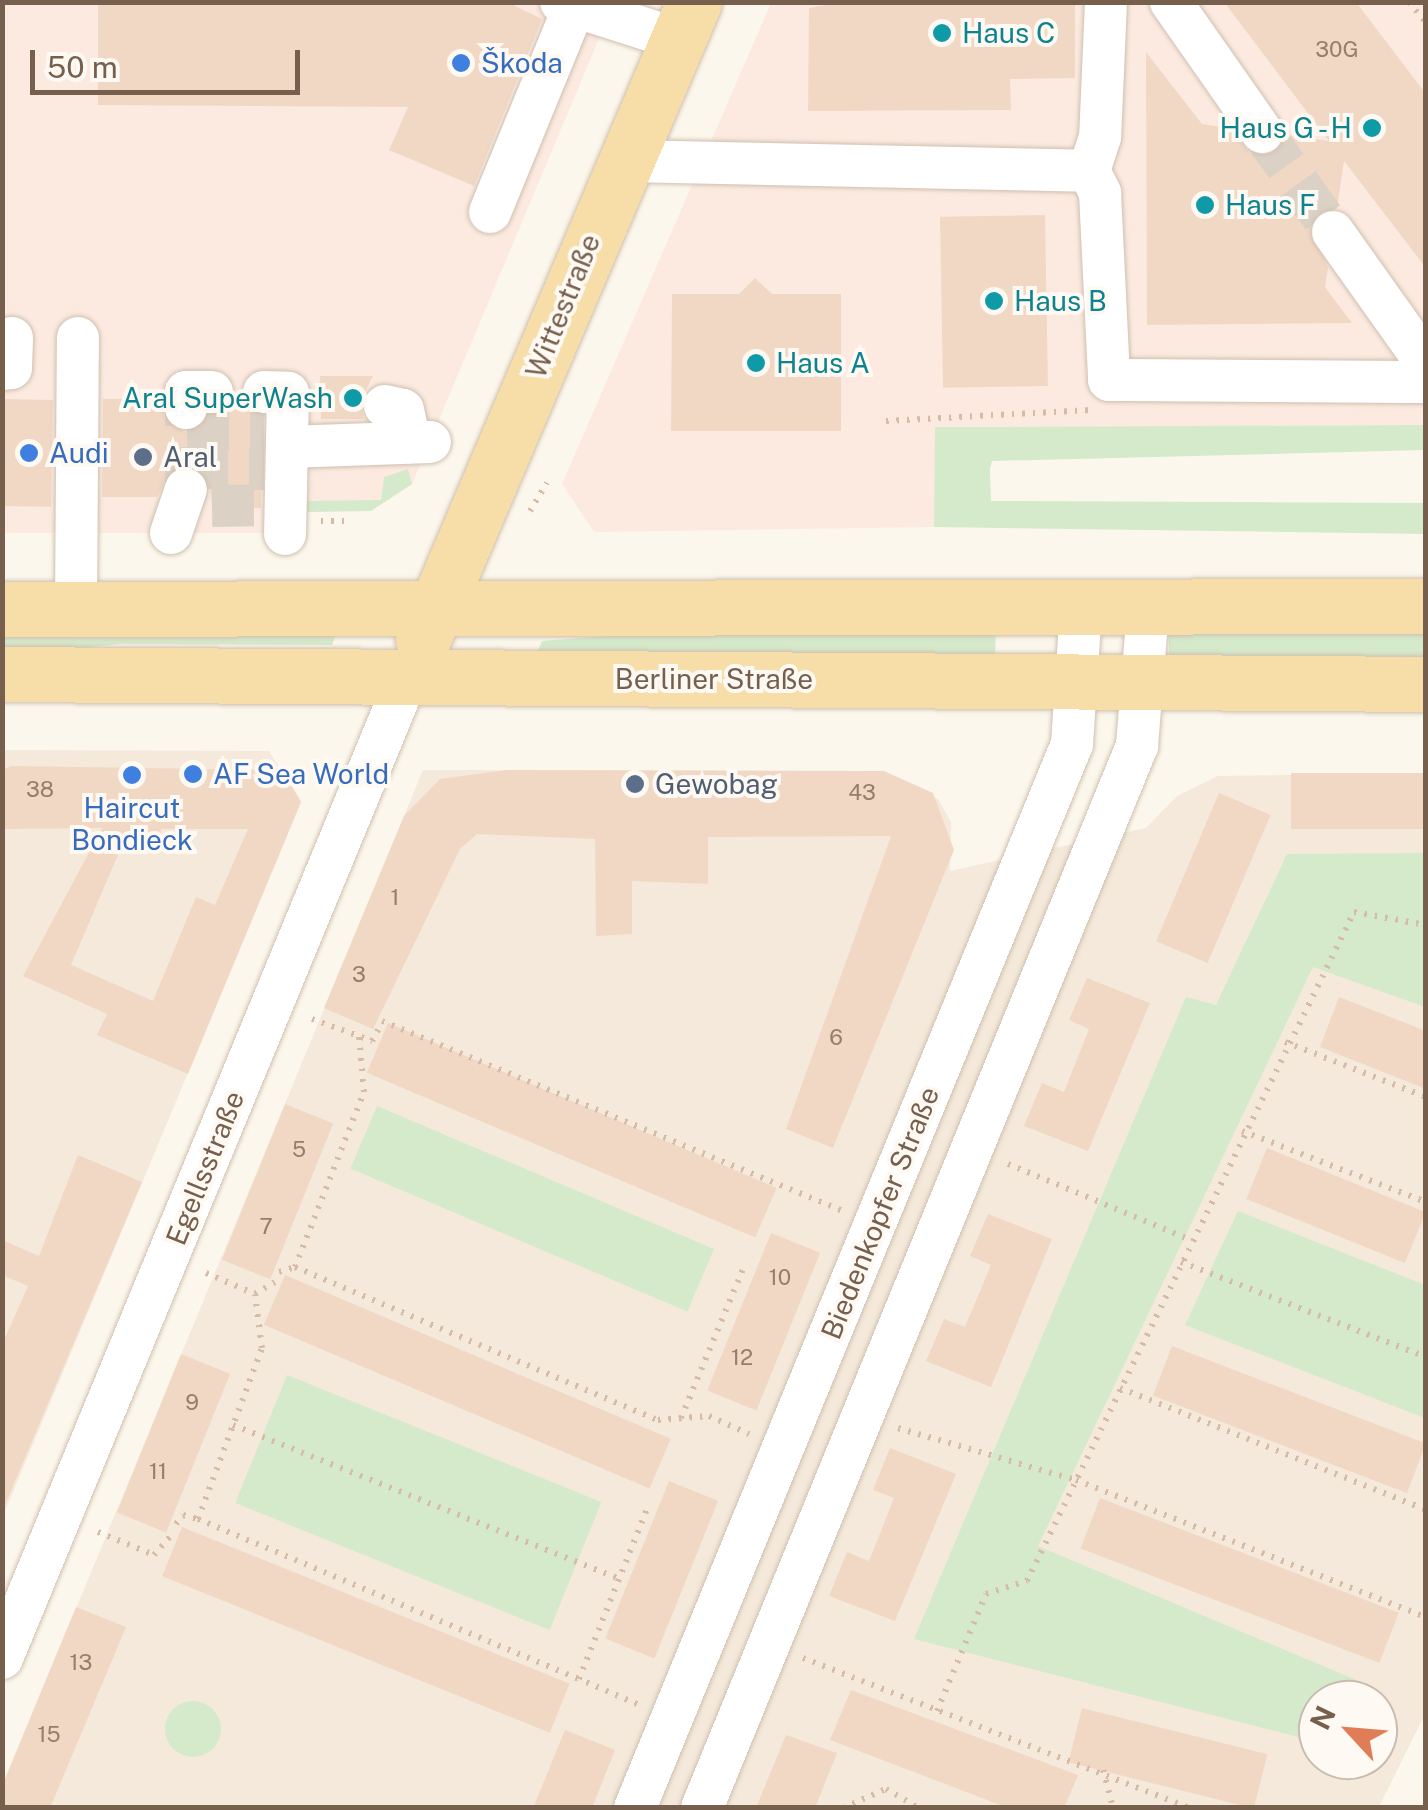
<!DOCTYPE html>
<meta charset="utf-8">
<style>
body{margin:0}
#map{position:relative;width:1428px;height:1810px;overflow:hidden;background:#fcf7ec;font-family:"Public Sans",sans-serif}
div>[style]{position:absolute}
[style*='--x']{left:calc(var(--x)*1px);top:calc(var(--y)*1px);width:calc(var(--w)*1px);rotate:calc(var(--a)*1deg)}
.residential>*{inset:0;background:#f4e9da}
.commercial>*{inset:0;background:#fceae0}
.green>*{inset:0;background:#d5eaca;transform-origin:0 0}
.round{border-radius:50%}
.building>*{inset:0;background:#f1d8c4;transform-origin:0 0}
.minor-tunnel>*{height:42px;margin-top:-21px;transform-origin:0;background:repeating-linear-gradient(90deg,#dbd1c4 0 42px,transparent 0 63px)}
.path>*{height:6px;margin-top:-3px;transform-origin:0;background:repeating-linear-gradient(90deg,#d6bca6 0 2.5px,transparent 0 10.5px)}
.roads{filter:drop-shadow(0 0 2px #cfc0b0) drop-shadow(0 0 2px #cfc0b0)}
.minor>*{height:42px;margin:-21px;padding:0 21px;transform-origin:21px;border-radius:21px;background:#fff}
.major>*{height:55px;margin:-27.5px;padding:0 27.5px;transform-origin:27.5px;border-radius:27.5px;background:#f7dea8}
.dots>*{width:28px;height:28px;translate:-50% -50%;box-sizing:border-box;border:5px solid #fefaf3;border-radius:50%}
span{translate:-50% -50%;white-space:nowrap;text-align:center;line-height:1.15;-webkit-text-stroke:8px #fefaf3;paint-order:stroke}
.number-label{font-size:22px;color:#967d6c}
.number-label span{-webkit-text-stroke-width:0}
.culture-label{font-size:28px;color:#0d838f}
.left{translate:0 -50%;text-align:left}
.right{translate:-100% -50%;text-align:right}
.shop-label{font-size:28px;color:#366cbe}
.street-label{font-size:28px;color:#775f4e}
.service-label{font-size:28px;color:#4e5e75}
.frame{position:absolute;inset:0;border:5px solid #775f4e;pointer-events:none}
.north{position:absolute;left:1298px;top:1680px;width:100px;height:100px;box-sizing:border-box;background:#fefaf3;border:2px solid #c8bcb1;border-radius:50%;rotate:296deg;font-size:28px;font-weight:700;line-height:40px;text-align:center;color:#775f4e}
.north::after{content:'';display:block;margin:auto;width:35px;height:45px;background:#e17d56;clip-path:polygon(50% 0,100% 100%,50% 72%,0 100%)}
.scale{position:absolute;left:30px;top:50px;width:270px;height:45px;box-sizing:border-box;border:5px solid #775f4e;border-top:0;padding-left:12px;font-size:30px;line-height:35px;white-space:nowrap;color:#775f4e;-webkit-text-stroke:8px #fefaf3;paint-order:stroke}
</style>
<div id="map">
<div class="residential">
<i style="clip-path:polygon(3px 750px,269px 751px,301px 802px,3px 1516px)"></i>
<i style="clip-path:polygon(evenodd,423px 770px,884px 771px,938px 799px,951px 822px,950px 871px,1146px 828px,1177px 796px,1218px 776px,1425px 773px,1426px 1712px,1379px 1807px,3px 1808px,3px 1785px,423px 770px,1318px 1700px,1378px 1700px,1378px 1760px,1318px 1760px,1318px 1700px)"></i>
</div>
<div class="commercial">
<i style="clip-path:polygon(3px 3px,614px 3px,412px 484px,371px 511px,307px 512px,306px 533px,3px 533px)"></i>
<i style="clip-path:polygon(771px 3px,1425px 3px,1425px 425px,936px 427px,934px 527px,594px 532px,562px 484px)"></i>
</div>
<div class="green">
<i style="clip-path:polygon(1425px 425px,1425px 450px,992px 461px,990px 469px,991px 501px,1425px 503px,1425px 534px,934px 527px,935px 427px)"></i>
<i style="clip-path:polygon(408px 469px,412px 484px,371px 511px,306px 512px,305px 501px,381px 500px,384px 477px)"></i>
<i style="clip-path:polygon(3px 628px,338px 629px,332px 645px,120px 644px,3px 655px)"></i>
<i style="clip-path:polygon(996px 629px,995px 656px,536px 655px,542px 641px,681px 630px)"></i>
<i style="clip-path:polygon(1425px 630px,1425px 657px,1169px 656px,1169px 633px)"></i>
<i style="clip-path:polygon(1425px 853px,1425px 1007px,1313px 967px,1038px 1546px,1373px 1687px,1369px 1700px,1318px 1700px,1318px 1742px,914px 1639px,1186px 997px,1216px 1005px,1287px 854px)"></i>
<i style="left:377px;top:1106px;width:366px;height:68px;rotate:23deg"></i>
<i style="clip-path:polygon(1238px 1211px,1425px 1285px,1425px 1418px,1185px 1325px)"></i>
<i style="left:287px;top:1375px;width:339px;height:138px;rotate:22deg"></i>
<i class="round" style="left:165px;top:1701px;width:56px;height:56px"></i>
</div>
<div class="building">
<i style="clip-path:polygon(98px 2px,507px 2px,542px 19px,474px 186px,389px 150px,408px 107px,98px 105px)"></i>
<i style="clip-path:polygon(842px 2px,1075px 2px,1075px 78px,1010px 79px,1011px 110px,808px 111px,809px 8px)"></i>
<i style="clip-path:polygon(1224px 2px,1356px 2px,1426px 94px,1426px 268px,1344px 161px,1337px 208px,1310px 223px,1328px 268px,1325px 287px,1352px 323px,1147px 325px,1146px 52px,1202px 124px,1228px 128px,1251px 154px,1275px 153px,1286px 135px,1329px 141px)"></i>
<i style="left:1045px;top:215px;width:171px;height:105px;rotate:89deg"></i>
<i style="clip-path:polygon(755px 278px,772px 294px,841px 294px,841px 431px,671px 431px,672px 294px,739px 294px)"></i>
<i style="clip-path:polygon(320px 376px,373px 376px,360px 402px,364px 419px,321px 419px)"></i>
<i style="clip-path:polygon(240px 389px,242px 404px,262px 417px,261px 508px,212px 508px,210px 483px,193px 465px,170px 470px,157px 497px,102px 497px,103px 399px,161px 399px,165px 421px,187px 433px,225px 413px)"></i>
<i style="left:2px;top:399px;width:51px;height:107px;rotate:1deg"></i>
<i style="clip-path:polygon(evenodd,12px 766px,267px 770px,286px 776px,301px 802px,188px 1074px,97px 1035px,107px 1014px,23px 976px,102px 828px,2px 829px,2px 770px,12px 766px,161px 829px,248px 829px,215px 905px,196px 897px,153px 1001px,71px 965px,126px 836px,160px 837px,161px 829px)"></i>
<i style="clip-path:polygon(884px 771px,933px 793px,954px 850px,833px 1148px,786px 1129px,891px 836px,708px 837px,708px 884px,632px 881px,632px 934px,596px 936px,595px 839px,477px 834px,460px 849px,373px 1029px,324px 1008px,404px 816px,440px 779px,507px 770px)"></i>
<i style="left:1291px;top:773px;width:135px;height:56px"></i>
<i style="left:1219px;top:793px;width:56px;height:161px;rotate:23deg"></i>
<i style="clip-path:polygon(1087px 978px,1150px 1003px,1088px 1151px,1024px 1126px,1042px 1083px,1064px 1092px,1089px 1029px,1069px 1020px)"></i>
<i style="clip-path:polygon(1339px 997px,1426px 1031px,1426px 1089px,1320px 1047px)"></i>
<i style="left:388px;top:1023px;width:422px;height:54px;rotate:23deg"></i>
<i style="left:285px;top:1104px;width:52px;height:168px;rotate:22deg"></i>
<i style="left:1267px;top:1148px;width:171px;height:55px;rotate:22deg"></i>
<i style="clip-path:polygon(78px 1155px,142px 1182px,2px 1512px,2px 1345px,28px 1286px,2px 1275px,2px 1240px,39px 1256px)"></i>
<i style="clip-path:polygon(988px 1214px,1052px 1239px,991px 1387px,926px 1361px,944px 1319px,965px 1327px,991px 1265px,970px 1256px)"></i>
<i style="left:771px;top:1233px;width:53px;height:170px;rotate:22deg"></i>
<i style="left:285px;top:1275px;width:419px;height:54px;rotate:23deg"></i>
<i style="left:1172px;top:1346px;width:272px;height:53px;rotate:21deg"></i>
<i style="left:181px;top:1354px;width:53px;height:171px;rotate:22deg"></i>
<i style="clip-path:polygon(890px 1448px,956px 1474px,895px 1621px,829px 1596px,847px 1552px,869px 1561px,894px 1498px,873px 1490px)"></i>
<i style="left:669px;top:1481px;width:53px;height:170px;rotate:22deg"></i>
<i style="left:1100px;top:1498px;width:320px;height:54px;rotate:21deg"></i>
<i style="left:182px;top:1527px;width:418px;height:53px;rotate:22deg"></i>
<i style="clip-path:polygon(76px 1607px,126px 1627px,50px 1808px,2px 1808px,2px 1786px)"></i>
<i style="clip-path:polygon(851px 1690px,1078px 1775px,1064px 1808px,1008px 1808px,830px 1740px)"></i>
<i style="left:1082px;top:1708px;width:191px;height:56px;rotate:14deg"></i>
<i style="clip-path:polygon(565px 1730px,615px 1750px,592px 1808px,533px 1808px)"></i>
<i style="clip-path:polygon(786px 1735px,837px 1753px,815px 1808px,756px 1808px)"></i>
</div>
<div class="minor-tunnel">
<i style="--x:1262;--y:132;--w:123;--a:54.6"></i>
<i style="--x:187;--y:430;--w:77;--a:-1.5"></i>
<i style="--x:186;--y:468;--w:78;--a:0.7"></i>
<i style="--x:186;--y:489;--w:81;--a:-90"></i>
<i style="--x:212;--y:506;--w:52;--a:-1.1"></i>
</div>
<div class="path">
<i style="--x:1409;--y:2;--w:27;--a:51"></i>
<i style="--x:886;--y:421;--w:205;--a:-3.1"></i>
<i style="--x:530;--y:511;--w:33;--a:-59"></i>
<i style="--x:321;--y:521;--w:26;--a:0"></i>
<i style="--x:312;--y:1019;--w:64;--a:20.1"></i>
<i style="--x:372;--y:1041;--w:13;--a:-61"></i>
<i style="--x:382;--y:1021;--w:498;--a:22.4"></i>
<i style="--x:1285;--y:1042;--w:151;--a:21.3"></i>
<i style="--x:1242;--y:1131;--w:197;--a:21.1"></i>
<i style="--x:1008;--y:1164;--w:198;--a:22.6"></i>
<i style="--x:1181;--y:1262;--w:263;--a:21.2"></i>
<i style="--x:295;--y:1267;--w:188;--a:-68.5"></i>
<i style="--x:364;--y:1092;--w:56;--a:-95.1"></i>
<i style="--x:279;--y:1272;--w:17;--a:-17"></i>
<i style="--x:295;--y:1267;--w:394;--a:22.9"></i>
<i style="--x:658;--y:1420;--w:51;--a:-4.5"></i>
<i style="--x:709;--y:1416;--w:44;--a:24.2"></i>
<i style="--x:206;--y:1273;--w:53;--a:23.2"></i>
<i style="--x:255;--y:1294;--w:23;--a:-31"></i>
<i style="--x:1120;--y:1388;--w:329;--a:21.7"></i>
<i style="--x:681;--y:1418;--w:164;--a:-67.4"></i>
<i style="--x:233;--y:1425;--w:417;--a:21.7"></i>
<i style="--x:898;--y:1428;--w:185;--a:16.3"></i>
<i style="--x:1076;--y:1480;--w:376;--a:21.4"></i>
<i style="--x:198;--y:1519;--w:183;--a:-69.5"></i>
<i style="--x:262;--y:1348;--w:54;--a:-97.4"></i>
<i style="--x:176;--y:1524;--w:11;--a:-52"></i>
<i style="--x:183;--y:1515;--w:16;--a:15"></i>
<i style="--x:198;--y:1519;--w:413;--a:22.8"></i>
<i style="--x:98;--y:1532;--w:61;--a:22.3"></i>
<i style="--x:154;--y:1555;--w:28;--a:-49"></i>
<i style="--x:803;--y:1658;--w:415;--a:21.2"></i>
<i style="--x:637;--y:1704;--w:63;--a:-156.7"></i>
<i style="--x:579;--y:1679;--w:188;--a:-68.2"></i>
<i style="--x:937;--y:1711;--w:127;--a:-67.3"></i>
<i style="--x:986;--y:1594;--w:43;--a:-17.6"></i>
<i style="--x:1027;--y:1581;--w:745;--a:-63.95"></i>
<i style="--x:1354;--y:912;--w:73;--a:10.2"></i>
<i style="--x:1103;--y:1770;--w:39;--a:75"></i>
<i style="--x:843;--y:1808;--w:47;--a:-23.8"></i>
<i style="--x:886;--y:1789;--w:38;--a:30"></i>
</div>
<div class="roads">
<div class="minor">
<i style="--x:561;--y:2;--w:122;--a:17.7"></i>
<i style="--x:1106;--y:2;--w:135;--a:92.5"></i>
<i style="--x:1100;--y:137;--w:36;--a:108"></i>
<i style="--x:1089;--y:171;--w:25;--a:63"></i>
<i style="--x:1100;--y:193;--w:187;--a:87.2"></i>
<i style="--x:1109;--y:380;--w:317;--a:0.4"></i>
<i style="--x:1171;--y:2;--w:159;--a:55"></i>
<i style="--x:624;--y:161;--w:465;--a:1.2"></i>
<i style="--x:490;--y:212;--w:227;--a:-67.7"></i>
<i style="--x:1333;--y:232;--w:161;--a:54.6"></i>
<i style="--x:2;--y:369;--w:9;--a:-6"></i>
<i style="--x:11;--y:368;--w:30;--a:-88"></i>
<i style="--x:264;--y:392;--w:24;--a:2"></i>
<i style="--x:288;--y:393;--w:141;--a:91.2"></i>
<i style="--x:385;--y:406;--w:18;--a:13"></i>
<i style="--x:403;--y:410;--w:33;--a:78"></i>
<i style="--x:186;--y:408;--w:16;--a:-90"></i>
<i style="--x:186;--y:392;--w:26;--a:0"></i>
<i style="--x:287;--y:447;--w:143;--a:-2"></i>
<i style="--x:171;--y:533;--w:46;--a:-71.2"></i>
<i style="--x:76;--y:609;--w:271;--a:-89.6"></i>
<i style="--x:2;--y:1658;--w:1060;--a:-67.55"></i>
<i style="--x:635;--y:1808;--w:1150;--a:-67.67"></i>
<i style="--x:1072;--y:744;--w:136;--a:-86.2"></i>
<i style="--x:702;--y:1808;--w:1148;--a:-67.73"></i>
<i style="--x:1137;--y:746;--w:138;--a:-85.4"></i>
</div>
<div class="major">
<i style="--x:2;--y:609;--w:1424;--a:-0.12"></i>
<i style="--x:423;--y:639;--w:692;--a:-66.95"></i>
<i style="--x:2;--y:674;--w:1424;--a:0.4"></i>
</div>
</div>
<div class="dots">
<i style="left:942px;top:33px;background:#0f9aa8"></i>
<i style="left:461px;top:63px;background:#3f7fe0"></i>
<i style="left:1372px;top:128px;background:#0f9aa8"></i>
<i style="left:1205px;top:205px;background:#0f9aa8"></i>
<i style="left:994px;top:301px;background:#0f9aa8"></i>
<i style="left:756px;top:363px;background:#0f9aa8"></i>
<i style="left:353px;top:398px;background:#0f9aa8"></i>
<i style="left:29px;top:453px;background:#3f7fe0"></i>
<i style="left:143px;top:457px;background:#5c6f8a"></i>
<i style="left:193px;top:774px;background:#3f7fe0"></i>
<i style="left:132px;top:775px;background:#3f7fe0"></i>
<i style="left:635px;top:784px;background:#5c6f8a"></i>
</div>
<div class="number-label">
<span style="left:1337px;top:50px">30G</span>
<span style="left:40px;top:790px">38</span>
<span style="left:862px;top:793px">43</span>
<span style="left:395px;top:898px">1</span>
<span style="left:359px;top:975px">3</span>
<span style="left:836px;top:1038px">6</span>
<span style="left:299px;top:1150px">5</span>
<span style="left:266px;top:1227px">7</span>
<span style="left:780px;top:1278px">10</span>
<span style="left:742px;top:1358px">12</span>
<span style="left:192px;top:1403px">9</span>
<span style="left:158px;top:1472px">11</span>
<span style="left:81px;top:1663px">13</span>
<span style="left:49px;top:1735px">15</span>
</div>
<div class="culture-label">
<span class="left" style="left:962px;top:33px">Haus C</span>
<span class="right" style="left:1352px;top:128px">Haus G - H</span>
<span class="left" style="left:1225px;top:205px">Haus F</span>
<span class="left" style="left:1014px;top:301px">Haus B</span>
<span class="left" style="left:776px;top:363px">Haus A</span>
<span class="right" style="left:333px;top:398px">Aral SuperWash</span>
</div>
<div class="shop-label">
<span class="left" style="left:481px;top:63px">Škoda</span>
<span class="left" style="left:49px;top:453px">Audi</span>
<span class="left" style="left:213px;top:774px">AF Sea World</span>
<span style="left:132px;top:824px">Haircut<br>Bondieck</span>
</div>
<div class="street-label">
<span style="left:563px;top:306px;rotate:-68deg">Wittestraße</span>
<span style="left:714px;top:679px">Berliner Straße</span>
<span style="left:205px;top:1168px;rotate:-68deg">Egellsstraße</span>
<span style="left:880px;top:1213px;rotate:-68deg">Biedenkopfer Straße</span>
</div>
<div class="service-label">
<span class="left" style="left:163px;top:457px">Aral</span>
<span class="left" style="left:655px;top:784px">Gewobag</span>
</div>
<div class="frame"></div>
<div class="north">N</div>
<div class="scale">50 m</div>
</div>
